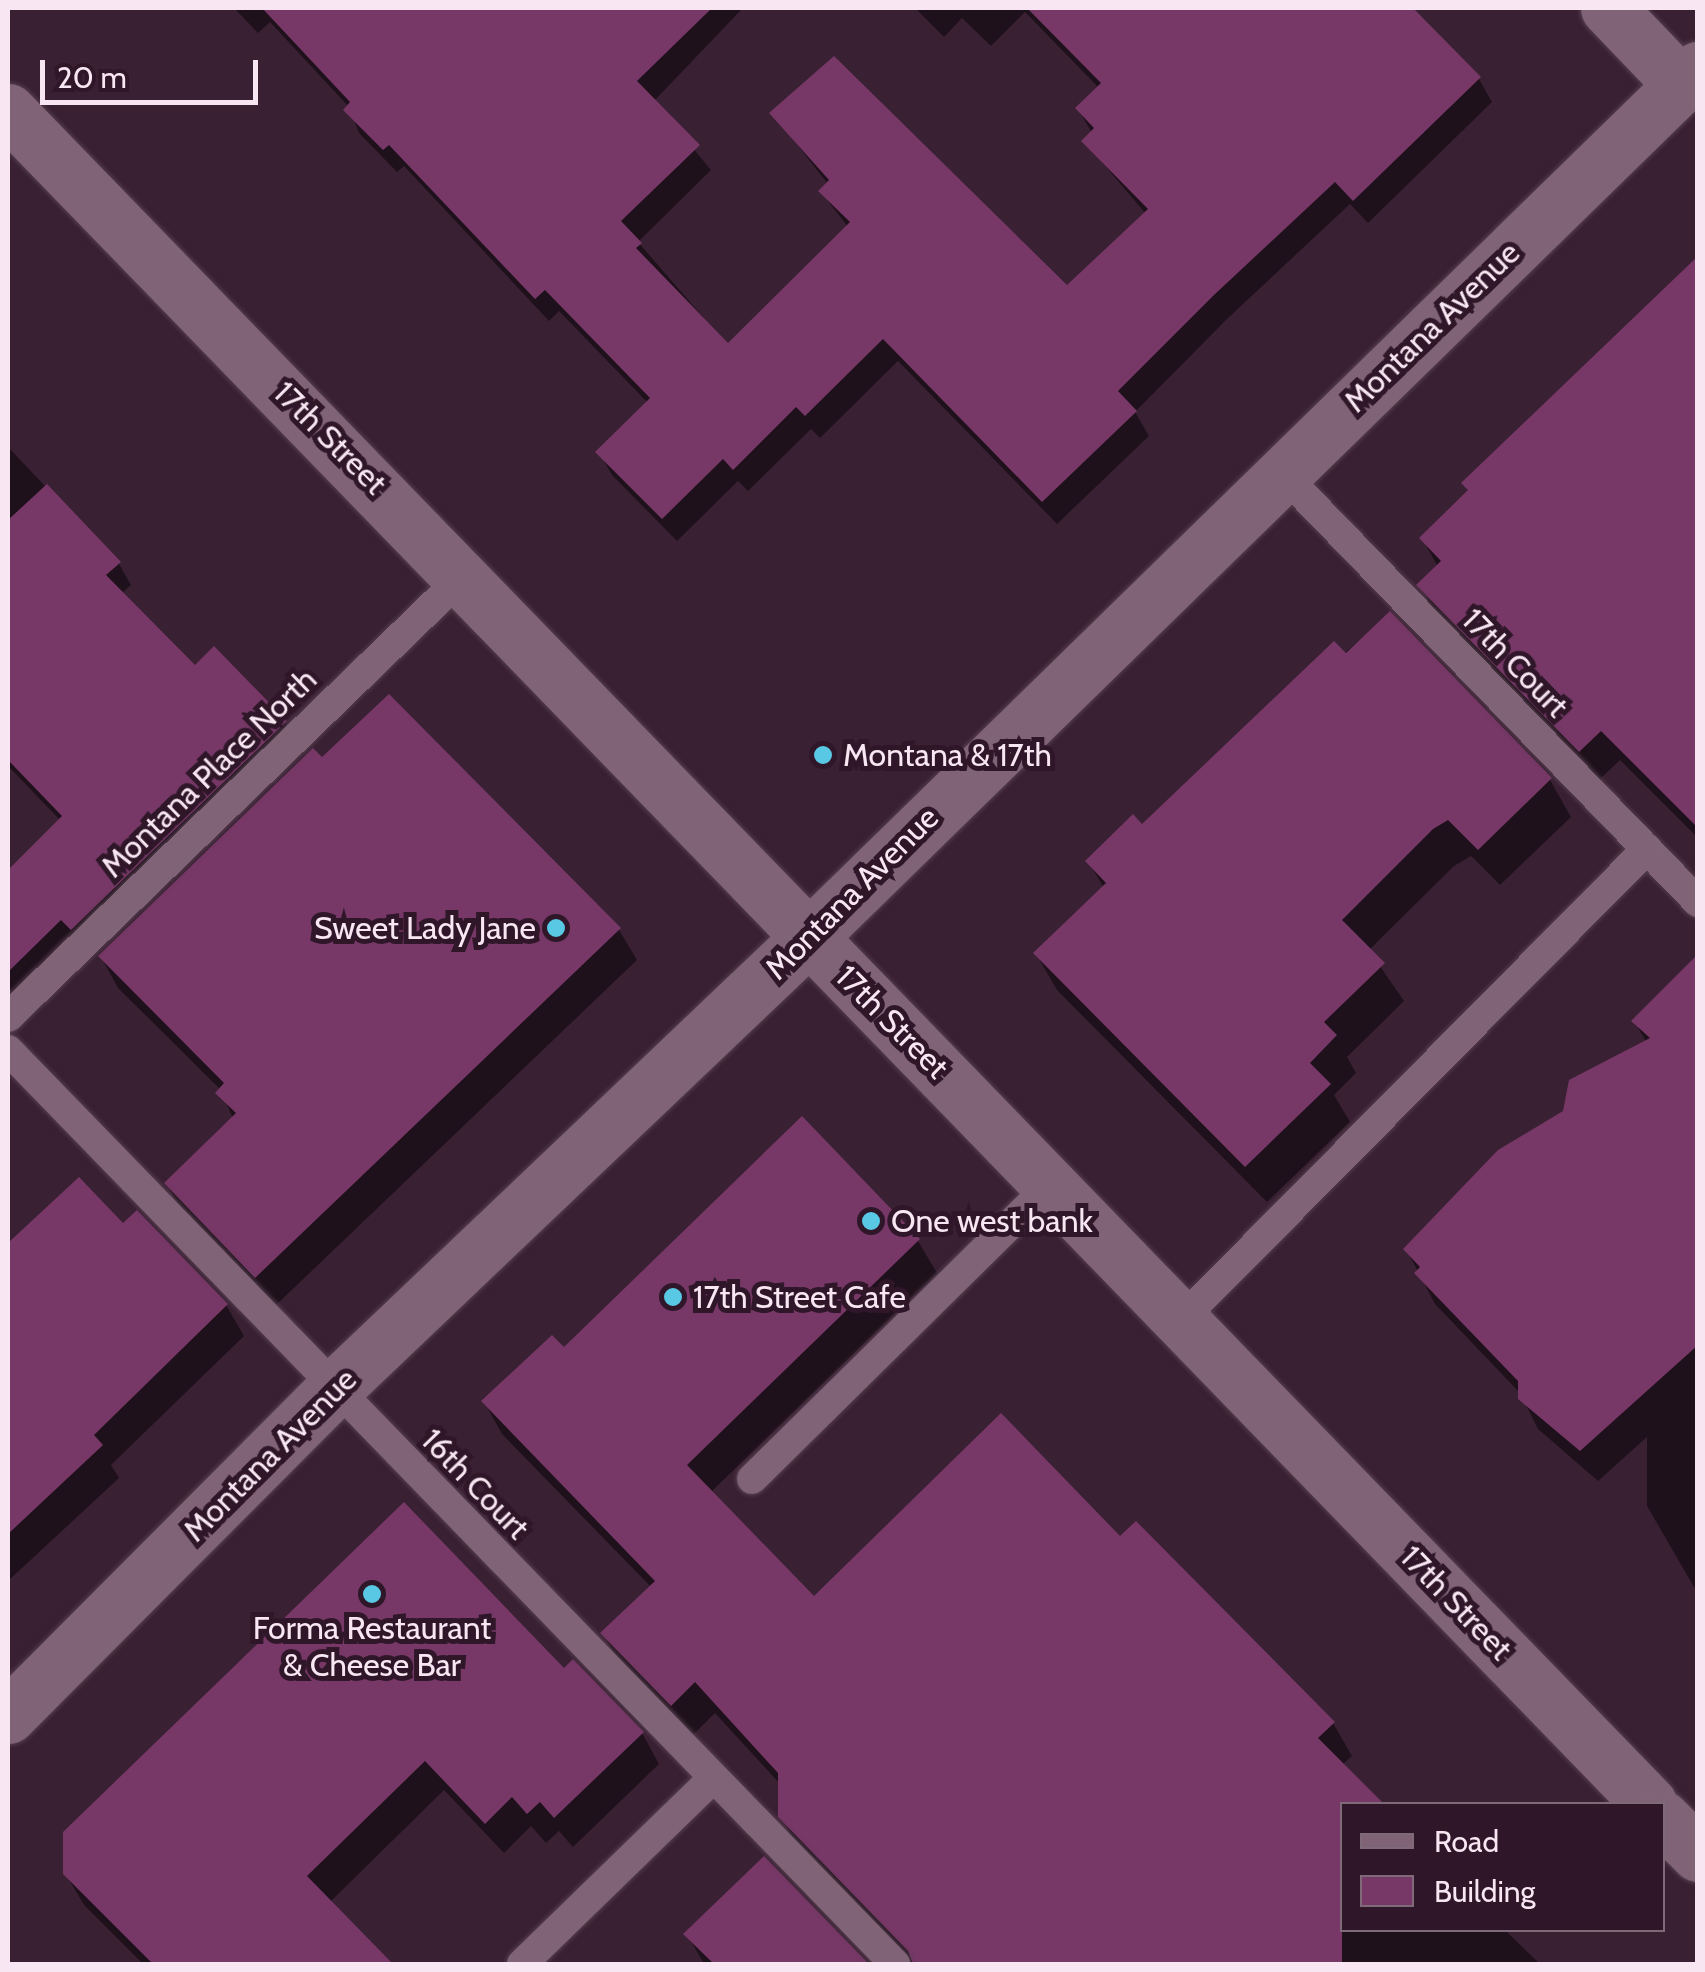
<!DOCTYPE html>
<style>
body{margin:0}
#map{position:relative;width:1705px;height:1972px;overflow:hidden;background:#3a2033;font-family:Cabin,sans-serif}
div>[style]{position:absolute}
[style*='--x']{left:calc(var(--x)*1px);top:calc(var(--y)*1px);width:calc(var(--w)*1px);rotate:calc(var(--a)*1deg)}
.shadow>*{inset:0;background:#0007}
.building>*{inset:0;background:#773867}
.roads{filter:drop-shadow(0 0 2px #543e4e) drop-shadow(0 0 2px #543e4e)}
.service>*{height:30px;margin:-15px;padding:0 15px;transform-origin:15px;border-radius:15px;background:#816378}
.minor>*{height:55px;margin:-27.5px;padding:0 27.5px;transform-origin:27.5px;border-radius:27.5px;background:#816378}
.tertiary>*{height:55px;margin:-27.5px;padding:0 27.5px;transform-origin:27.5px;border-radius:27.5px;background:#816378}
.dots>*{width:28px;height:28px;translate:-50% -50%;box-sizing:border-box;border:5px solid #2f1729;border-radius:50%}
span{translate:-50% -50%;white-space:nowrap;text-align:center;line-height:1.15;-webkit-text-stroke:10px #2f1729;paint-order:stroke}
.street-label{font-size:32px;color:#f8e7f2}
.poi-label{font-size:32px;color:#f8e7f2}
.left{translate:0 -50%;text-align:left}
.right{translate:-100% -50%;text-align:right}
.frame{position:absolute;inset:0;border:10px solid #f8e7f2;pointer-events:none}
.legend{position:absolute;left:1340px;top:1802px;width:325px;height:130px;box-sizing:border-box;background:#2f1729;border:2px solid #7f6a79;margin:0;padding:12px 18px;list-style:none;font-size:30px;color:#f8e7f2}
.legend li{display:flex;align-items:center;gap:20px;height:50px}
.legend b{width:50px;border:2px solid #7f6a79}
.scale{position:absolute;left:40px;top:60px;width:218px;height:45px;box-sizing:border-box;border:5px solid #f8e7f2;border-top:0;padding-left:12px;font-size:30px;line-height:35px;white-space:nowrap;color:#f8e7f2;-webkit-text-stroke:8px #2f1729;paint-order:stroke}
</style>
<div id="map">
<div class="shadow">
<i style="clip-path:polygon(234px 8px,560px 8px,580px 51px,624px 8px,743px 8px,654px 101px,711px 170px,638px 242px,728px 346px,848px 227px,821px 192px,828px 184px,773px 114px,1067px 288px,1146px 214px,1084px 141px,1092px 133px,1078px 109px,1099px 88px,1025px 12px,991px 46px,962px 18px,944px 37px,915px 8px,1410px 8px,1479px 79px,1492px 102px,1368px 223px,1350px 204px,1227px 319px,1135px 412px,1149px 436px,1057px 524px,898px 361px,820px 438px,811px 429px,748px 491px,738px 481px,677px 541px,612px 475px,599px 452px,648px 403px,559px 311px,549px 321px,404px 166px,397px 172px,359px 133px,349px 107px,270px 22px,258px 33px)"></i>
<i style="clip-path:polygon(1698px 266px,1698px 838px,1620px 760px,1598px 781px,1437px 616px,1420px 585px,1438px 567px,1422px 538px,1469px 492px,1464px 484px)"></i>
<i style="clip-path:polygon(8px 447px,119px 564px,131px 585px,121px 594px,195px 669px,285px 722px,297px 743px,16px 996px,8px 987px,8px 873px,61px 821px,8px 766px)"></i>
<i style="clip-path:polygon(1390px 614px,1550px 780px,1571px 817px,1500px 885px,1471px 856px,1454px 866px,1369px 950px,1404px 1001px,1347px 1057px,1356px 1073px,1334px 1095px,1350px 1122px,1267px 1202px,1057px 990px,1036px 954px,1104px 888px,1088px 861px,1142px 827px)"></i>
<i style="clip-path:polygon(389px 698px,619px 930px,637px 960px,274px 1307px,184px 1215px,167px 1184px,233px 1119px,221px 1090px,118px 988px,101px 957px)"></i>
<i style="clip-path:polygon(1698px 958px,1698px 1594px,1647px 1506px,1647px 1437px,1598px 1481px,1538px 1429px,1520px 1393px,1435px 1304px,1406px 1249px,1647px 1043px,1634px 1021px)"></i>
<i style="clip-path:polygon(79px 1180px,123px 1226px,226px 1305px,244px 1336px,111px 1465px,119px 1478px,8px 1581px,8px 1246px)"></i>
<i style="clip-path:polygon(918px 1241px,937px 1273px,711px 1492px,814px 1599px,1120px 1540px,1333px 1723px,1352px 1756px,1342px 1765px,1381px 1804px,1342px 1804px,1342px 1930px,1505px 1930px,1540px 1964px,912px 1964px,800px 1850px,781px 1816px,781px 1785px,715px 1713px,691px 1737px,622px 1666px,603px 1634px,652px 1588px,502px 1434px,484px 1402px,565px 1350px)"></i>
<i style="clip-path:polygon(564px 1671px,642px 1733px,659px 1764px,573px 1847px,559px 1831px,546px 1843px,531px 1826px,504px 1853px,444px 1790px,329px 1903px,389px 1964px,143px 1964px,84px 1905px,65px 1873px)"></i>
<i style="clip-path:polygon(764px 1860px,866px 1964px,704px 1964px,687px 1934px)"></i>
</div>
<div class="building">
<i style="clip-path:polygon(262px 8px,712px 8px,637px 81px,700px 145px,621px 221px,642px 243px,636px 248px,728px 343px,850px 222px,818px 191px,829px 180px,769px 113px,834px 56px,1067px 285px,1148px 209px,1081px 141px,1094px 128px,1075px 108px,1101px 83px,1027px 8px,1413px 8px,1481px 77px,1353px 201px,1335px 182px,1214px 295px,1118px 391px,1137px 411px,1042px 502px,883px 339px,805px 416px,796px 407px,733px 470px,723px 459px,662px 519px,595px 452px,650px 398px,545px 290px,535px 299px,389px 145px,383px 150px,343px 110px,350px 102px)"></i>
<i style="clip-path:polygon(1698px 256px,1698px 828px,1601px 731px,1579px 752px,1416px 585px,1441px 561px,1419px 538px,1468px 490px,1461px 483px)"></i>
<i style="clip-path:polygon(47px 484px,121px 562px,106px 575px,195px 665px,214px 646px,287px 721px,71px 930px,61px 920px,8px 972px,8px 870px,62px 816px,8px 760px,8px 520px)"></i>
<i style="clip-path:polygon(1390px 611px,1552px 778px,1478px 850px,1448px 820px,1433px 829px,1342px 920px,1385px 963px,1324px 1022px,1337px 1035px,1310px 1063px,1331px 1084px,1245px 1167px,1033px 953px,1106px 883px,1085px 861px,1133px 814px,1142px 824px,1334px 641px,1346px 653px)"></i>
<i style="clip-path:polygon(389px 694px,621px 928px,255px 1278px,164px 1183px,236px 1113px,215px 1093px,224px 1083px,98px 956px,313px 748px,322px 757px)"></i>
<i style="clip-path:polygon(1698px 954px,1698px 1345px,1580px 1451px,1518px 1399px,1518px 1381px,1414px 1273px,1420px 1267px,1403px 1249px,1498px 1150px,1563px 1111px,1569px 1080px,1650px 1038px,1631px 1021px)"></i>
<i style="clip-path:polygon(802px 1116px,920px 1239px,687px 1465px,814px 1596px,1001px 1413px,1120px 1536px,1136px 1521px,1335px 1722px,1318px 1738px,1384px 1804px,1342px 1804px,1342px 1964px,913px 1964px,908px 1951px,778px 1817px,778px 1773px,695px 1682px,671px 1706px,600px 1633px,655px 1581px,481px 1401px,552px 1335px,564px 1347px)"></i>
<i style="clip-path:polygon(79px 1177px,123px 1223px,137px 1210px,228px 1304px,94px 1435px,103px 1445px,8px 1534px,8px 1243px)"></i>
<i style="clip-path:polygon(404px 1502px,564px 1668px,573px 1659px,644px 1732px,554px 1818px,540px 1802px,527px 1814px,512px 1797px,485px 1824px,425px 1761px,307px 1876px,393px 1964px,153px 1964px,63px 1874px,63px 1832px)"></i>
<i style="clip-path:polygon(764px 1856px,869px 1964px,714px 1964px,683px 1934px)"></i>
</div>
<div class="roads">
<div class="service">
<i style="--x:1282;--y:473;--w:598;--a:45.88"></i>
<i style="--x:8;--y:1017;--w:628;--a:-44.1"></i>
<i style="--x:8;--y:1050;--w:1274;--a:45.86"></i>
<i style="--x:1183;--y:1318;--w:660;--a:-45.31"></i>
<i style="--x:752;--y:1479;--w:421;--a:-44.6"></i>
<i style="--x:522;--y:1964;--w:267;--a:-44.2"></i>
</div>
<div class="minor">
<i style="--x:1608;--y:8;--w:105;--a:46.2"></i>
</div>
<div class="tertiary">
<i style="--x:8;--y:111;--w:2358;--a:45.88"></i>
<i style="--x:8;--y:1716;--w:462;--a:-45.1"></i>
<i style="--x:334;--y:1389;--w:654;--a:-43.58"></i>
<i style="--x:808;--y:938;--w:1244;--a:-44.32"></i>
<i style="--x:1662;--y:1818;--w:51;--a:45"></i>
</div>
</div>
<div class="dots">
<i style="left:823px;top:755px;background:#59c8e4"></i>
<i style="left:556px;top:928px;background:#59c8e4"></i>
<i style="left:871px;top:1221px;background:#59c8e4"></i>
<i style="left:673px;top:1297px;background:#59c8e4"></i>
<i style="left:372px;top:1594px;background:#59c8e4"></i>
</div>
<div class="street-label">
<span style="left:1432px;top:327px;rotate:-44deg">Montana Avenue</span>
<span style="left:330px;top:438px;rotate:45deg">17th Street</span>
<span style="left:1515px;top:663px;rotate:46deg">17th Court</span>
<span style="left:209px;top:773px;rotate:-44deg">Montana Place North</span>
<span style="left:852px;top:893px;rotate:-45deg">Montana Avenue</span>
<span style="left:892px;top:1022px;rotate:45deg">17th Street</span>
<span style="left:270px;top:1455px;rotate:-45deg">Montana Avenue</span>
<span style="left:475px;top:1484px;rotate:46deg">16th Court</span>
<span style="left:1456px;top:1603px;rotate:46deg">17th Street</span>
</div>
<div class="poi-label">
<span class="left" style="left:843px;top:755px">Montana &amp; 17th</span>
<span class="right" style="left:536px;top:928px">Sweet Lady Jane</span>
<span class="left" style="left:891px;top:1221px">One west bank</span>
<span class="left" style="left:693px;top:1297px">17th Street Cafe</span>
<span style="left:372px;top:1647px">Forma Restaurant<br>&amp; Cheese Bar</span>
</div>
<div class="frame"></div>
<ul class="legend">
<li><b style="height:12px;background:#816378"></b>Road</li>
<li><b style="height:28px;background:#773867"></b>Building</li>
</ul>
<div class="scale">20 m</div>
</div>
